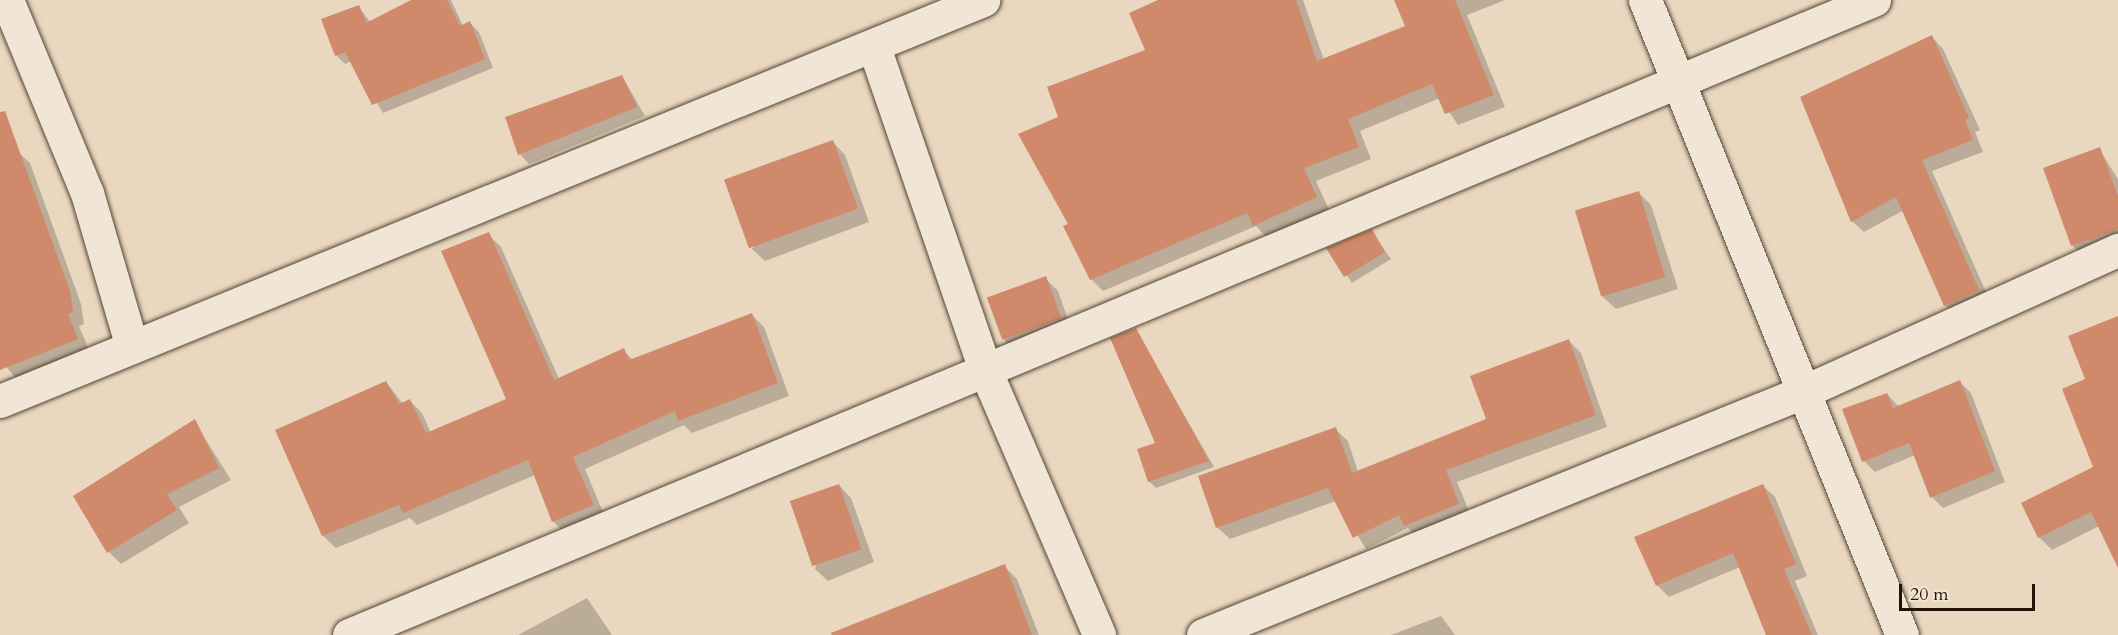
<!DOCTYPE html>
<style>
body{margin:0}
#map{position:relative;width:2118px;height:635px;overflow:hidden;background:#e9d8bf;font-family:Cardo,serif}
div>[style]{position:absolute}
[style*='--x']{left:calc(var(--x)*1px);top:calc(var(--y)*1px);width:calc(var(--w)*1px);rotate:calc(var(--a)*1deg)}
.shadow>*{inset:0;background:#0003}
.building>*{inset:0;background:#d1896b;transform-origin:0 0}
.roads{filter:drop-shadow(0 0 2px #544434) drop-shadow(0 0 2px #544434)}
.minor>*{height:33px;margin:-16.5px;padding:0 16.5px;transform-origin:16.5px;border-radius:16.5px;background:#f1e6d5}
span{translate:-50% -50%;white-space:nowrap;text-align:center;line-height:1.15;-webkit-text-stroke:4.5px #f1e6d5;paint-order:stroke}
.scale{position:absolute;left:1899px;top:584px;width:136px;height:27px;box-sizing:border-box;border:3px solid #221305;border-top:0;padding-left:8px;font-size:18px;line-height:21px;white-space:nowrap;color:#221305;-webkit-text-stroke:4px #f1e6d5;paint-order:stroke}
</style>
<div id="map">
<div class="shadow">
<i style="clip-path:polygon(415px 0,451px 0,463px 26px,470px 23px,479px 32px,493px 68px,383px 113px,352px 61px,345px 64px,336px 55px,359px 7px,370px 22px)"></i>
<i style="clip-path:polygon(1162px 0,1303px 0,1324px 60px,1407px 27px,1396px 0,1505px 0,1467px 15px,1505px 107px,1458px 125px,1440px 98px,1360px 131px,1371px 159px,1316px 181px,1329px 210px,1267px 238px,1256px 226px,1103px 291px,1091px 279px,1070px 224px,1060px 118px,1148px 51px)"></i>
<i style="clip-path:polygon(1932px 37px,1943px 49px,1980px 130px,1975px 132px,1983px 152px,1932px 171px,1990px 301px,1957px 316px,1945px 305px,1904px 210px,1864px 232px,1852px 221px)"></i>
<i style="clip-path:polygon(622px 76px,645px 116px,529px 164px,520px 154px)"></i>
<i style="clip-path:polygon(833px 142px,845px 155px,869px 222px,765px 261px,752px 249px)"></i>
<i style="clip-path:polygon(2099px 149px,2118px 179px,2118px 243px,2084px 257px,2073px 246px,2045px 169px)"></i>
<i style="clip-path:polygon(18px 152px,30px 163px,81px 304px,84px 324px,79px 326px,89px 350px,17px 380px,0 359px,0 157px)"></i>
<i style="clip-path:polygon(1639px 193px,1651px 205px,1678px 289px,1616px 309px,1603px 297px)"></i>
<i style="clip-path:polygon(1371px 231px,1391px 259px,1352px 283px,1328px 249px)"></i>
<i style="clip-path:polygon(488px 234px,501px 247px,559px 379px,623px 350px,633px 360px,752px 315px,764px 327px,789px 396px,692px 433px,684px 425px,585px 469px,605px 517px,566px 534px,553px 521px,535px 475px,417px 525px,410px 518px,336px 548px,323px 536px,277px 431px,386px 382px,403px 404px,410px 401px,422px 413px,431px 433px,508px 400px)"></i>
<i style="clip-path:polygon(1045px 278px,1058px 291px,1072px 331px,1017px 354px,1005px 341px,989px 299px)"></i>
<i style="clip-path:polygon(2118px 318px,2118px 559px,2099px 526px,2052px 550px,2039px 537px,2100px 465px,2087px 380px)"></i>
<i style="clip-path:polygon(1135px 329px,1214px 467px,1156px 488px,1149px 481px,1157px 444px)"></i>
<i style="clip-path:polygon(1569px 341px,1581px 353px,1607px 427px,1457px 482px,1471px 516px,1417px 537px,1408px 528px,1366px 549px,1336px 501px,1230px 539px,1217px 527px,1335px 429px,1348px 441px,1358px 472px,1488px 420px)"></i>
<i style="clip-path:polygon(1960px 382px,1971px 393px,2005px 482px,1943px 508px,1932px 497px,1915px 455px,1875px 472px,1864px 461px,1887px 394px,1899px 407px)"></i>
<i style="clip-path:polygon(194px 421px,231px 480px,179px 507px,189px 523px,121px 564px,109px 552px)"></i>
<i style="clip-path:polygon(839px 485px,851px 498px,874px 562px,828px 581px,815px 569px)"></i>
<i style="clip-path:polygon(1763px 486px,1775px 497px,1807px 576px,1795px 581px,1818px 635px,1768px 635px,1740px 567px,1669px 597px,1657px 585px)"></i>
<i style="clip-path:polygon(1004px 566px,1017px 579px,1039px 635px,830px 635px)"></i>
<i style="clip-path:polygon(587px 598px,612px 635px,518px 635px)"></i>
<i style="clip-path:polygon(1441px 616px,1455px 635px,1391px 635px)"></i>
</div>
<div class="building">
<i style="clip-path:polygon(411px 0,447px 0,460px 26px,470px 21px,485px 59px,372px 105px,345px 52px,335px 56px,321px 19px,359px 5px,366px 23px)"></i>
<i style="clip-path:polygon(1158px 0,1296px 0,1317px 61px,1405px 26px,1394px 0,1455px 0,1494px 95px,1445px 114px,1432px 84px,1348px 119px,1359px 147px,1304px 168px,1317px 197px,1253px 226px,1247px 213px,1090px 280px,1063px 226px,1068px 224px,1018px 134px,1058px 117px,1047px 87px,1145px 50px,1129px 13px)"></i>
<i style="clip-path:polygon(1932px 35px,1969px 118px,1965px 120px,1973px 140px,1922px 160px,1979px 290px,1944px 306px,1896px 197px,1851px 222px,1800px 97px)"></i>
<i style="clip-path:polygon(622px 75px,637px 107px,518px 155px,505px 117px)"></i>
<i style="clip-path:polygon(5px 111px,70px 291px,73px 312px,68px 314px,78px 339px,0 370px,0 112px)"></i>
<i style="left:833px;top:140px;width:73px;height:116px;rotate:70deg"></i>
<i style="clip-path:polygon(2100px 147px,2118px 196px,2118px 229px,2071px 246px,2043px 168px)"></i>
<i style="left:1639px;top:191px;width:90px;height:67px;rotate:73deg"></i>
<i style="clip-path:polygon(1372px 229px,1385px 252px,1344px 277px,1326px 248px)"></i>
<i style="clip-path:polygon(489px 232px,554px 380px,624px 348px,629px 360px,752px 313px,778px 383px,678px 421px,675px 411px,573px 457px,594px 505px,552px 522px,528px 460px,403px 513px,399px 505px,322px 536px,275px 430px,386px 381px,399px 404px,410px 399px,426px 433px,506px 399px,441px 251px)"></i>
<i style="left:1046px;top:276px;width:45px;height:63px;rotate:70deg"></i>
<i style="clip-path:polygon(2118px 316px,2118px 568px,2091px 512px,2038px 538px,2021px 503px,2093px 467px,2062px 389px,2085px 379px,2068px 336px)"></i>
<i style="clip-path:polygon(1136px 328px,1209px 461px,1148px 482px,1137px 449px,1155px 443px,1110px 338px)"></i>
<i style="clip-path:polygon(1569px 339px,1596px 415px,1446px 470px,1459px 504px,1404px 526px,1399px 515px,1353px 538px,1328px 488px,1216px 528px,1198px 476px,1336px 427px,1352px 473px,1486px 419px,1470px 376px)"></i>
<i style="clip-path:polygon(1960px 380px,1995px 471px,1930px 498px,1909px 443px,1862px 462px,1842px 409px,1887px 393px,1893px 408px)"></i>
<i style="clip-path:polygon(195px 419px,219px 468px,167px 494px,177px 510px,107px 553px,73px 496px)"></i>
<i style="left:839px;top:484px;width:69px;height:52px;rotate:71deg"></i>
<i style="clip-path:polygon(1763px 484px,1796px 564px,1784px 569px,1812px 635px,1766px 635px,1733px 553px,1656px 586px,1634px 537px)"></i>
<i style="clip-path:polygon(1005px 564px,1032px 635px,832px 635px,831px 633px)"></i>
</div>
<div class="roads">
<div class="minor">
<i style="--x:7;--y:0;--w:209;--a:67.5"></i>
<i style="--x:87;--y:193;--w:160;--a:73.7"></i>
<i style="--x:1645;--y:0;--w:685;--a:67.97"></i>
<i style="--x:874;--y:47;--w:344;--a:71"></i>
<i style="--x:986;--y:372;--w:286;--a:66.7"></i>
<i style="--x:0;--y:401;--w:1062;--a:-22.19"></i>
<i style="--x:349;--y:635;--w:1652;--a:-22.61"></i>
<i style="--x:1203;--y:635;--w:647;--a:-22.05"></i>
<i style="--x:1803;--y:392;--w:346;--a:-24.3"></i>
</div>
</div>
<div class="scale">20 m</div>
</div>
